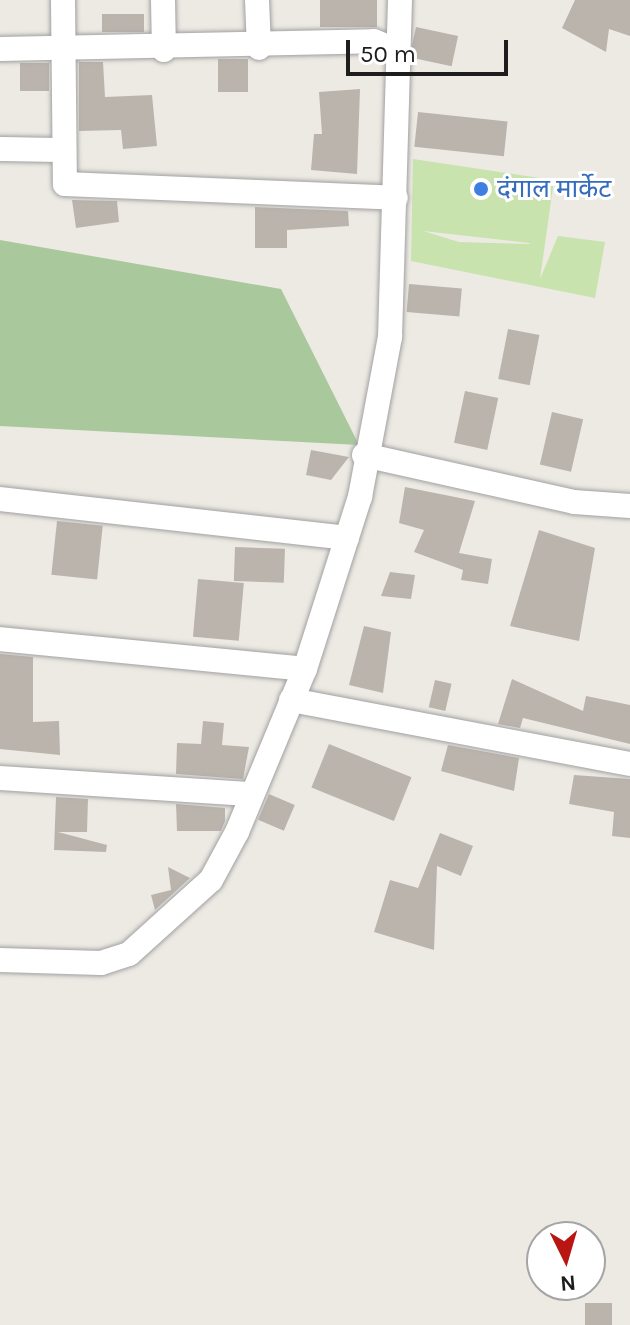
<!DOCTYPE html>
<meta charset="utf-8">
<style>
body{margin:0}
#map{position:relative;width:630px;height:1325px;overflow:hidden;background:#edeae4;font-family:Karla,"Noto Sans Devanagari",sans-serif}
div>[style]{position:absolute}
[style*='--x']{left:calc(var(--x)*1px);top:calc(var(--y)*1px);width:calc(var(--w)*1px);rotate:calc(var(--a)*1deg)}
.grass>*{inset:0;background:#c8e3ae}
.forest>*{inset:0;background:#a9c99d}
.building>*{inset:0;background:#bab4ad;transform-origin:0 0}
.roads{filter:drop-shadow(0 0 2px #a1a1a1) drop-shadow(0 0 2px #a1a1a1)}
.minor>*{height:24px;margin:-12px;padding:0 12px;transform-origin:12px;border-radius:12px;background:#fff}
.dots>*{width:22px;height:22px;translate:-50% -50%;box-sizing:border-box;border:4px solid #fff;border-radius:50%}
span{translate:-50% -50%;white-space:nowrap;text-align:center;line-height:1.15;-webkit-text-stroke:6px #fff;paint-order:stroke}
.shop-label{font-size:26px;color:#366cbe}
.left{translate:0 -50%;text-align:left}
.north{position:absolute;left:526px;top:1221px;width:80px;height:80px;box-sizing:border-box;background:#fff;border:2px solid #a5a5a5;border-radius:50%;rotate:175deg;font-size:22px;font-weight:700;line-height:32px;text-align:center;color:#1d1d1d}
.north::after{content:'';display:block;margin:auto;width:28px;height:36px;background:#b81513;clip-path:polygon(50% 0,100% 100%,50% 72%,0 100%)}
.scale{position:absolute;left:346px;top:40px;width:162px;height:36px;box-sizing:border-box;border:4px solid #1d1d1d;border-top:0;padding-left:10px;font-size:24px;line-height:28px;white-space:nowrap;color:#1d1d1d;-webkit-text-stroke:6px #fff;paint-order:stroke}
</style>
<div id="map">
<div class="grass">
<i style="clip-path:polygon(evenodd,413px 159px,554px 180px,540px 279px,558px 236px,605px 242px,595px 298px,411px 261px,413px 159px,423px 231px,529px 243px,530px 244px,459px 242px,423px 231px)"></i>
</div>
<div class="forest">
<i style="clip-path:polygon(0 240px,281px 289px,359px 445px,0 426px)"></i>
</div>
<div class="building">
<i style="left:320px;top:0;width:57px;height:27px"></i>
<i style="clip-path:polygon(575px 0,630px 0,630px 36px,609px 29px,606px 52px,562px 28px)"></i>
<i style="left:102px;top:14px;width:42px;height:18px"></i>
<i style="left:416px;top:27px;width:43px;height:31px;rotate:12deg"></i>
<i style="left:218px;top:59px;width:30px;height:33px"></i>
<i style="clip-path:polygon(79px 62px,103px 62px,105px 97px,152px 95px,157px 146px,123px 149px,121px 130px,79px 131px)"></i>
<i style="left:49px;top:63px;width:28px;height:29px;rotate:90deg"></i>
<i style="clip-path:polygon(360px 89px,357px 174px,311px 170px,314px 134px,322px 134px,319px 92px)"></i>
<i style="left:418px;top:112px;width:90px;height:35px;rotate:6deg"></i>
<i style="clip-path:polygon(72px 200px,117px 201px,119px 222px,76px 228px)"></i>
<i style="clip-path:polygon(255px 207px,348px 211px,349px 226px,287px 230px,287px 248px,255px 248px)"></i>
<i style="left:409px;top:284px;width:53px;height:28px;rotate:5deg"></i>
<i style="left:508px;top:329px;width:32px;height:51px;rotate:11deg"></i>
<i style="left:465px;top:391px;width:34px;height:53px;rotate:12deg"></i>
<i style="left:552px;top:412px;width:32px;height:54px;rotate:13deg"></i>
<i style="clip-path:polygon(311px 450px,349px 457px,331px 480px,306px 475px)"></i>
<i style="clip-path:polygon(405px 487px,475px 501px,459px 553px,492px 559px,488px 584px,461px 580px,463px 570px,414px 552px,424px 530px,399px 523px)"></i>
<i style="left:57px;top:521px;width:46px;height:54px;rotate:6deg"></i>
<i style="clip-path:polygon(539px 530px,595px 548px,579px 641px,510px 626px)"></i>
<i style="left:235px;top:547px;width:50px;height:34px;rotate:2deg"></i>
<i style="clip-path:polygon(390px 572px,415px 575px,411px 599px,381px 596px)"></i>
<i style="left:198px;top:579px;width:46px;height:58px;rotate:5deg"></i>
<i style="clip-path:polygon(364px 626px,391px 632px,383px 693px,349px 685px)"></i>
<i style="clip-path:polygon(0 654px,33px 657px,33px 722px,59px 721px,60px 755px,0 749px)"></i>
<i style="clip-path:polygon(512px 679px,583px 711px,586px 696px,630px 705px,630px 744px,523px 718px,520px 728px,498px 724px)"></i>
<i style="left:435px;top:680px;width:17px;height:28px;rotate:13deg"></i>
<i style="clip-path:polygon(203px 721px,224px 723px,222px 745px,249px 747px,243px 779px,176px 774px,177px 743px,201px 744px)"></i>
<i style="left:329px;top:744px;width:89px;height:47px;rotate:22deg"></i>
<i style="clip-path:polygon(448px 745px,519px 758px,514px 791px,441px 771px)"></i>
<i style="clip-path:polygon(574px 775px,630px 779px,630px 838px,612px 836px,614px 812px,569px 804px)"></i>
<i style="left:269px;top:794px;width:28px;height:28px;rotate:23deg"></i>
<i style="clip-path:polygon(56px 797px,88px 799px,87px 832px,58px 832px,107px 845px,106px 852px,54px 850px)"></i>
<i style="clip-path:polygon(176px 804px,225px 808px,225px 821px,221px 831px,177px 831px)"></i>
<i style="clip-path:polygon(440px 833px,473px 846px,461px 876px,437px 866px,434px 950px,374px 932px,390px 880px,418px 888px)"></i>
<i style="clip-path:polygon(168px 867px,190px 878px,155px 910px,151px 895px,171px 890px)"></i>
<i style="left:585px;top:1303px;width:27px;height:22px"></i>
</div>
<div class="roads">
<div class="minor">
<i style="--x:63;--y:0;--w:184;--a:89.4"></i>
<i style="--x:65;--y:184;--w:331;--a:2.4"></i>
<i style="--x:163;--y:0;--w:50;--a:88.9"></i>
<i style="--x:257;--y:0;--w:48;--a:87.6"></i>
<i style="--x:0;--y:49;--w:374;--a:-1.2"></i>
<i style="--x:374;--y:41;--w:23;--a:23"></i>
<i style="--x:0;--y:149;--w:61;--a:0.9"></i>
<i style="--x:364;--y:455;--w:215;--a:12.6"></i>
<i style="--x:574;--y:502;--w:56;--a:4.1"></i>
<i style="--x:0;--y:499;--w:349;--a:6.4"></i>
<i style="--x:0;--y:639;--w:306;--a:5.6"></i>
<i style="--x:291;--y:700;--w:345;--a:10.7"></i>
<i style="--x:0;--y:778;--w:249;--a:3.7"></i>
<i style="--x:0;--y:960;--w:101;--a:1.7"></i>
<i style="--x:101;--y:963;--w:29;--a:-18"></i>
<i style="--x:129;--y:954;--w:110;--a:-42.1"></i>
<i style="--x:211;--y:880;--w:55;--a:-61.6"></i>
<i style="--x:237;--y:832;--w:177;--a:-67.4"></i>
<i style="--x:305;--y:669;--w:181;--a:-72.3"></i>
<i style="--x:360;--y:497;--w:163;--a:-79.4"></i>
<i style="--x:390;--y:337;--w:337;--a:-88.3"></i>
</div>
</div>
<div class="dots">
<i style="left:481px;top:189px;background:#3f7fe0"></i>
</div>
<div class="shop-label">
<span class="left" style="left:497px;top:189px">दंगाल मार्केट</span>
</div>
<div class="north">N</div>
<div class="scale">50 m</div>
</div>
